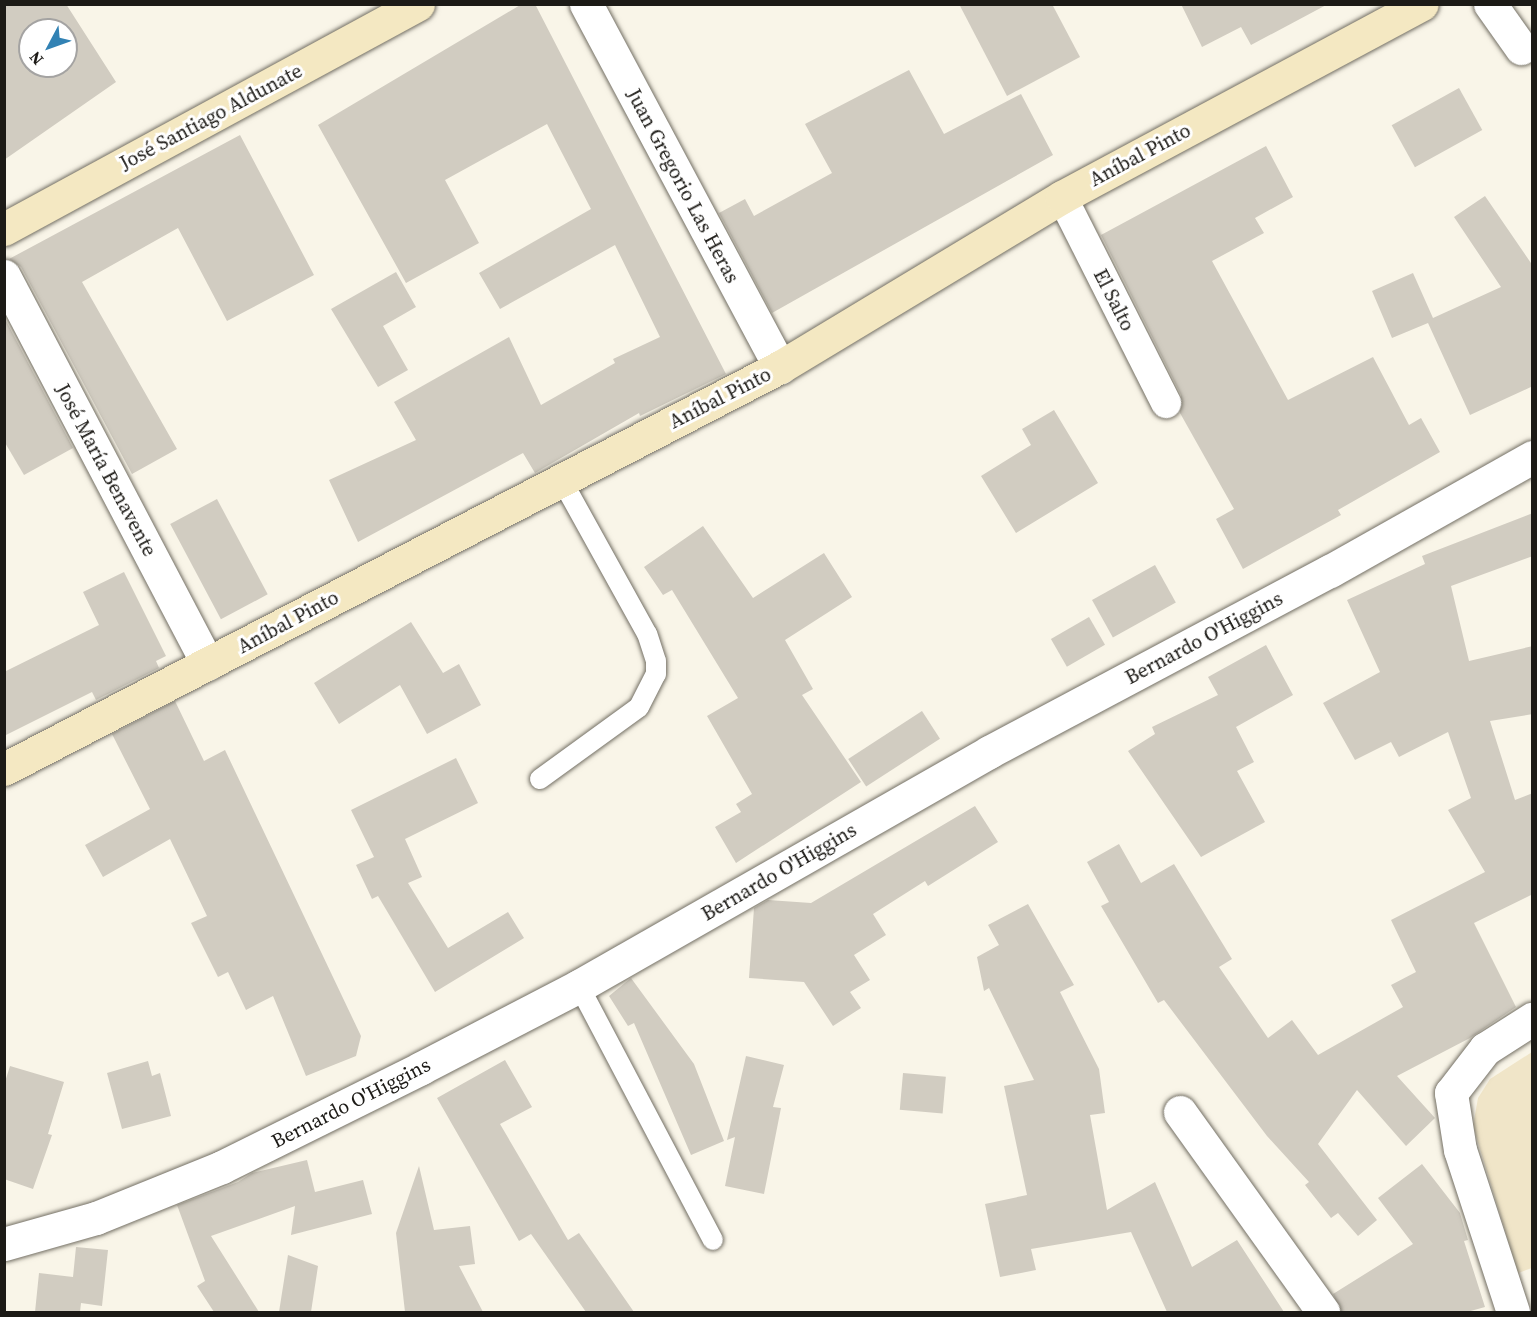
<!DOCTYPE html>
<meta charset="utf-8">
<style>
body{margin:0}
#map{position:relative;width:1537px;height:1317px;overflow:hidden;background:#f9f5e8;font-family:"Source Serif 4",serif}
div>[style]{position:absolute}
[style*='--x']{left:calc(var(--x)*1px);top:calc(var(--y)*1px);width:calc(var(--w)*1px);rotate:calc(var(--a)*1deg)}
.green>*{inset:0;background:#f0e5c8}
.building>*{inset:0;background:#d1ccc1;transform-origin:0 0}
.roads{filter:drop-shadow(0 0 2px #736f64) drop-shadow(0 0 2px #736f64)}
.service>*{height:20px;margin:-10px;padding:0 10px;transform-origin:10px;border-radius:10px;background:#fff}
.pedestrian>*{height:30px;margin:-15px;padding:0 15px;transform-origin:15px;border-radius:15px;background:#fff}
.minor>*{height:33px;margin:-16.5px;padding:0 16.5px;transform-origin:16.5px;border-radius:16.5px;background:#fff}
.secondary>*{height:33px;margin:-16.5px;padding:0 16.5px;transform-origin:16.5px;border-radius:16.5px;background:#f4e8c2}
span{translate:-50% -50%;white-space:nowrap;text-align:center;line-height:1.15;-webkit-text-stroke:6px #fff;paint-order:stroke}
.street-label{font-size:20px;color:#1c1a16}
.frame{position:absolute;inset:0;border:6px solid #1c1a16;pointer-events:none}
.north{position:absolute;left:18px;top:18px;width:60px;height:60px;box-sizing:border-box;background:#fff;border:2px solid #a4a3a2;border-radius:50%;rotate:229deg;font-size:16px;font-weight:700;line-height:24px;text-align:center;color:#1c1a16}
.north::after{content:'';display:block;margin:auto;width:21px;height:27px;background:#3282b4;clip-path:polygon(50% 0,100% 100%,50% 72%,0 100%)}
</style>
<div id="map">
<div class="green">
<i style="clip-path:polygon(1532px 1052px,1532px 1268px,1518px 1273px,1473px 1126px,1478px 1098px,1490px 1079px)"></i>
</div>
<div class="building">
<i style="clip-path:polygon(evenodd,4px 4px,66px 4px,116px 82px,4px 160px,4px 4px,30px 30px,66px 30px,66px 66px,30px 66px,30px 30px)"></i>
<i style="clip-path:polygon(522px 4px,535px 4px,726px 374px,640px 416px,639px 413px,535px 473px,523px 453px,358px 542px,329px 480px,416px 440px,394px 402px,509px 337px,541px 405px,615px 363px,613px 359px,660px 337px,615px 245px,500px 309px,479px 273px,591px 209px,547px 124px,445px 180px,479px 243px,406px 283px,318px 125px)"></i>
<i style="clip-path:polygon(959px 4px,1052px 4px,1080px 57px,1007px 96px)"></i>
<i style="clip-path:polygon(1181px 4px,1328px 4px,1251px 45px,1241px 27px,1202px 47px)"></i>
<i style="clip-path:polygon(909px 70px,944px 134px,1021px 94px,1053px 155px,772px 313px,719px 213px,745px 199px,754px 216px,832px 173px,805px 124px)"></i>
<i style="left:1459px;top:88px;width:48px;height:77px;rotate:61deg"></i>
<i style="clip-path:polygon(240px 135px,314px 275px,227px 321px,178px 228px,82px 282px,177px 449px,132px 474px,21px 267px,9px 259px)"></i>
<i style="clip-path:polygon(1266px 146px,1293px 197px,1255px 218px,1264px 233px,1212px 261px,1288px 400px,1373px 357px,1409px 425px,1421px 418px,1440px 452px,1338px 510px,1341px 515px,1243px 569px,1216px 519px,1234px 509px,1180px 413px,1181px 395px,1101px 235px)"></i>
<i style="clip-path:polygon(1485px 196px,1533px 266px,1533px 386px,1470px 415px,1428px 323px,1392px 338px,1372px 291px,1413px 273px,1433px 318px,1501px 287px,1454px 217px)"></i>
<i style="clip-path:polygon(396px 272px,416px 307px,383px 326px,408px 370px,378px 387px,331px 309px)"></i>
<i style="clip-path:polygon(4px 317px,73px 448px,24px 475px,4px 441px)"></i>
<i style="clip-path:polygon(1054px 410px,1098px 483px,1016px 533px,981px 476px,1031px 445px,1022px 429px)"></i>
<i style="left:217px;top:499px;width:108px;height:53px;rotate:62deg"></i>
<i style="clip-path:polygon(1533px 513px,1533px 556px,1451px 586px,1469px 661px,1533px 646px,1533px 714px,1490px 721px,1515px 800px,1533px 793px,1533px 894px,1474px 923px,1516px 1007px,1470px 1038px,1397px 1076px,1435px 1118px,1406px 1146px,1357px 1090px,1318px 1144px,1377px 1220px,1358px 1236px,1338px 1213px,1331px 1218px,1305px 1185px,1309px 1182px,1267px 1136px,1164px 1000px,1158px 1003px,1101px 906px,1109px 902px,1087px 862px,1119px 844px,1141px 883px,1174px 864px,1232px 959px,1219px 967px,1268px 1038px,1292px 1020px,1318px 1055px,1403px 1007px,1391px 985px,1416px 972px,1391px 920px,1485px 872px,1448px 810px,1471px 798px,1448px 732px,1399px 757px,1391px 742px,1355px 760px,1323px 703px,1380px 672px,1347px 600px,1425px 564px,1422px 556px)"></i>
<i style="clip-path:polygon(703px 526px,753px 598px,824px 553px,852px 597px,785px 640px,813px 689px,802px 695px,861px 782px,736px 863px,715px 827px,741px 812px,736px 804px,752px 794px,707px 716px,738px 698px,672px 590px,663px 595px,644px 567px)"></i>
<i style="left:1155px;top:565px;width:43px;height:72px;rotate:61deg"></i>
<i style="clip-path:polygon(124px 572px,166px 656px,156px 661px,159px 668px,96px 700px,92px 692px,4px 736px,4px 672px,99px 625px,83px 592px)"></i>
<i style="left:1089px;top:617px;width:32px;height:44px;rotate:60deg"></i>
<i style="clip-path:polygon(411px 622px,443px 673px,459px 664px,481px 705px,427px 734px,400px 685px,339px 724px,314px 683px)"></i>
<i style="clip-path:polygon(1266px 645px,1293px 695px,1236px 727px,1254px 762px,1237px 771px,1265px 822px,1201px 857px,1128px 751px,1155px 734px,1152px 727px,1218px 695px,1208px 677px)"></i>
<i style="clip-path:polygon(175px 701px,204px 761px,225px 750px,361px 1036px,356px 1056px,306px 1076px,273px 996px,246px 1010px,228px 972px,218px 977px,191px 923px,207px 916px,170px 839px,103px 877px,85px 845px,150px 809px,112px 734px)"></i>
<i style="left:922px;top:711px;width:33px;height:88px;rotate:57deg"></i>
<i style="clip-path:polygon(456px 758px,478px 803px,405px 839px,422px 877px,408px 883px,448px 948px,508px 912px,524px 938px,435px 992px,378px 896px,372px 899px,356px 865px,374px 857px,351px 810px)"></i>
<i style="clip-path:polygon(975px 806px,998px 842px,928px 886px,925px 881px,873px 914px,886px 935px,854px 955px,870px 980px,850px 992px,861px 1008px,833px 1026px,804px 982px,749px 978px,754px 908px,768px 900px,811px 903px)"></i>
<i style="clip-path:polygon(1028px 904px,1074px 985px,1060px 992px,1099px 1069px,1105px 1113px,1090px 1115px,1107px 1210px,1155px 1182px,1192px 1267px,1237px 1240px,1284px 1312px,1167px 1312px,1131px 1232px,1031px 1249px,1036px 1270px,1000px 1277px,985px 1204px,1027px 1195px,1004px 1086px,1034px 1080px,989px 988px,984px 991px,977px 957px,999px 945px,988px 925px)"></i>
<i style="clip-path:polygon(631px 978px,694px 1064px,724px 1141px,691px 1155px,634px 1023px,628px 1026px,609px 996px)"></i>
<i style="clip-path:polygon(746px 1056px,784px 1065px,773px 1107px,781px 1108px,764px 1194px,725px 1186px,735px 1137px,727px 1140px)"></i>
<i style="clip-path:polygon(505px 1060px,532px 1107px,500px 1124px,568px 1240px,579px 1233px,634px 1312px,586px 1312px,531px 1234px,519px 1241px,437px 1098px)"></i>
<i style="clip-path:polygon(148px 1061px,152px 1076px,160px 1073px,171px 1116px,122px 1129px,107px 1073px)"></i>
<i style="clip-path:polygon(10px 1066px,64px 1082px,48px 1134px,52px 1135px,33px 1189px,4px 1179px,4px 1085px)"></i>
<i style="left:903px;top:1073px;width:43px;height:37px;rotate:5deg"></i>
<i style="clip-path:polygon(307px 1160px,315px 1192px,363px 1180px,372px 1214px,291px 1235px,295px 1206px,211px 1236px,259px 1312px,214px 1312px,197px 1286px,205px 1281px,177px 1205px,238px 1182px,252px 1173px)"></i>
<i style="clip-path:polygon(1422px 1164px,1460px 1213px,1468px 1240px,1464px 1241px,1485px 1307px,1467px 1312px,1341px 1312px,1333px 1294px,1413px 1244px,1378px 1198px)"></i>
<i style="clip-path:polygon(419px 1166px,434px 1230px,470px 1226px,475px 1264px,459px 1266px,483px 1312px,405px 1312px,396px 1233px)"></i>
<i style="clip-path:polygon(76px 1247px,108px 1250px,102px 1306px,81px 1303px,80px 1312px,35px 1312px,39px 1273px,73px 1277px)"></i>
<i style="clip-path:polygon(288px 1255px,318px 1266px,311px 1312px,279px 1312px)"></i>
</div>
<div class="roads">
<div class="service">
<i style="--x:540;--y:779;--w:122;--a:-36"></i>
<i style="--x:639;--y:707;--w:37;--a:-63"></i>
<i style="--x:656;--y:674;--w:13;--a:-90"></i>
<i style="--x:656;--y:661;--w:28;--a:-108"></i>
<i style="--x:647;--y:634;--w:177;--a:-119"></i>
<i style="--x:579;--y:986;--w:287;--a:62.2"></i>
</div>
<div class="pedestrian">
<i style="--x:1062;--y:197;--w:231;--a:63.2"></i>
</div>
<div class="minor">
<i style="--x:586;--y:4;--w:412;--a:61.9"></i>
<i style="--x:1490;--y:4;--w:54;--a:54.8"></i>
<i style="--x:4;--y:276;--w:438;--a:62.3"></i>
<i style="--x:1180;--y:1112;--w:246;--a:54.4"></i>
<i style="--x:4;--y:1244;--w:96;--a:-15.8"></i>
<i style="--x:96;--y:1218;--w:136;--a:-22"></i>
<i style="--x:222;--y:1167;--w:222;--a:-26.4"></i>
<i style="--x:421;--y:1068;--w:178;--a:-27.4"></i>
<i style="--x:579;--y:986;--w:472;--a:-29.7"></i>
<i style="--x:989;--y:752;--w:386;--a:-28"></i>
<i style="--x:1330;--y:571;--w:232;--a:-29.4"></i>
<i style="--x:1513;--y:1312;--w:170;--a:-108.1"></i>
<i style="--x:1460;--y:1150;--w:58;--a:-99"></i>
<i style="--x:1451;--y:1093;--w:56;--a:-52.3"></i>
<i style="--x:1485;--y:1049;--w:56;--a:-32.6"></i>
</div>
<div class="secondary">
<i style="--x:4;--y:229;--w:471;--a:-28.5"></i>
<i style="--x:4;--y:769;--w:874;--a:-27.39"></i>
<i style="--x:780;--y:367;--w:329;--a:-31.1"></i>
<i style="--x:1062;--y:197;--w:408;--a:-28.2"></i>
</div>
</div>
<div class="street-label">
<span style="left:211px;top:117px;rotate:-28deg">José Santiago Aldunate</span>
<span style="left:1140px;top:155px;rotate:-28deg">Aníbal Pinto</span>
<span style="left:683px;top:186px;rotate:62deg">Juan Gregorio Las Heras</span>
<span style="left:1114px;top:300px;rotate:63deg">El Salto</span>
<span style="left:720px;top:398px;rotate:-27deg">Aníbal Pinto</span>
<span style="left:106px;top:470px;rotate:62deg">José María Benavente</span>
<span style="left:288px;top:622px;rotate:-28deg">Aníbal Pinto</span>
<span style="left:1204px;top:638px;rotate:-28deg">Bernardo O'Higgins</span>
<span style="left:779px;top:872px;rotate:-30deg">Bernardo O'Higgins</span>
<span style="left:351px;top:1103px;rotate:-27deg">Bernardo O'Higgins</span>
</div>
<div class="frame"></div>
<div class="north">N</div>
</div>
